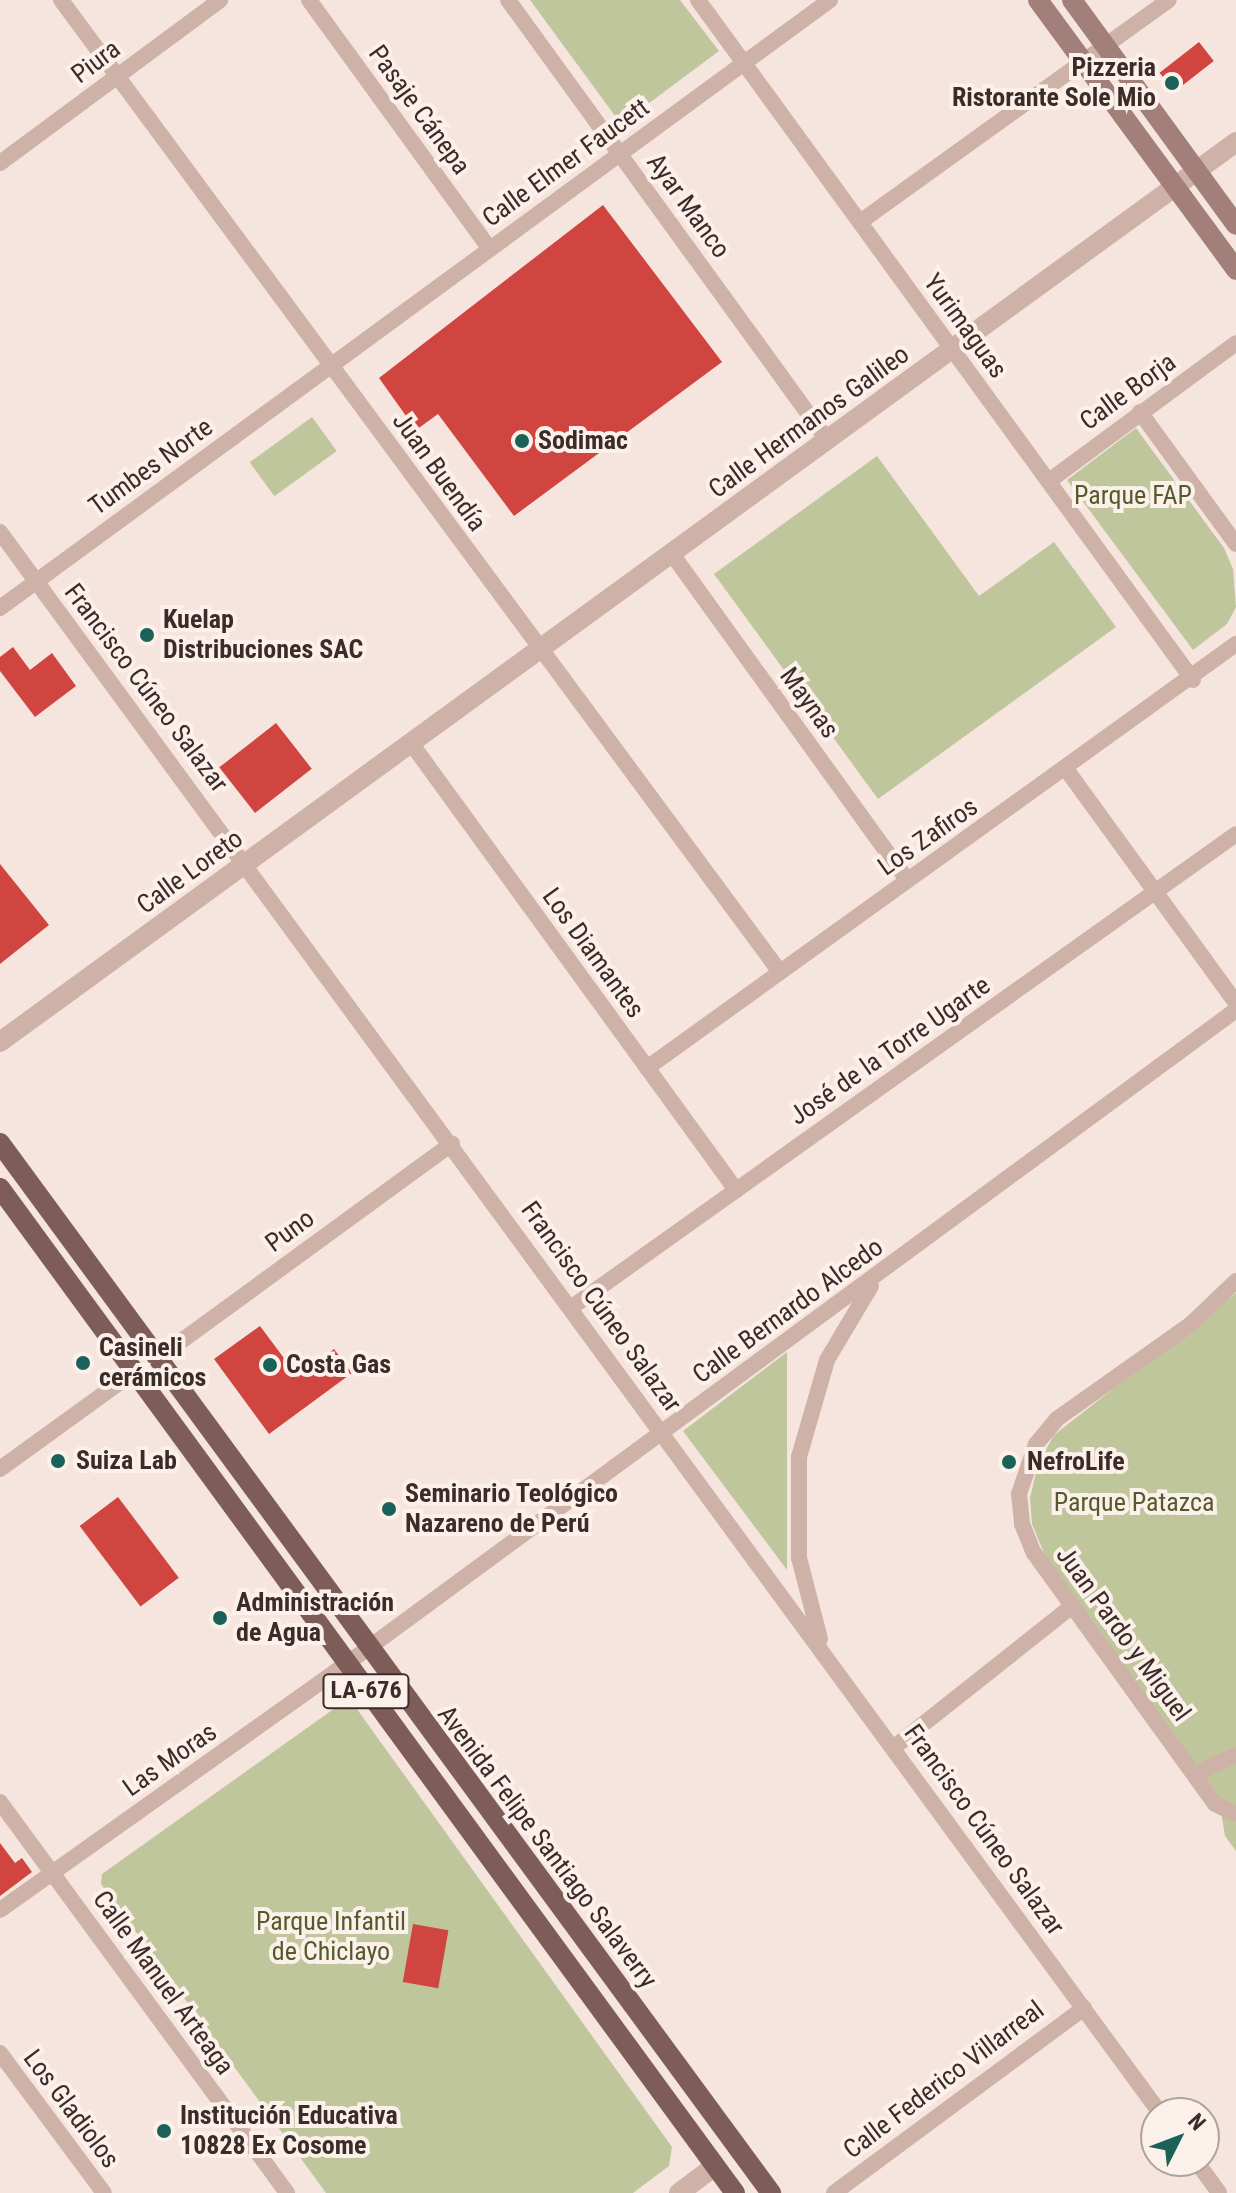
<!DOCTYPE html>
<meta charset="utf-8">
<style>
body{margin:0}
#map{position:relative;width:1236px;height:2193px;overflow:hidden;background:#f5e5de;font-family:"Roboto Condensed",sans-serif}
div>[style]{position:absolute}
[style*='--x']{left:calc(var(--x)*1px);top:calc(var(--y)*1px);width:calc(var(--w)*1px);rotate:calc(var(--a)*1deg)}
.green>*{inset:0;background:#c0c69c;transform-origin:0 0}
.building>*{inset:0;background:#d14540;transform-origin:0 0}
.minor>*{height:16px;margin:-8px;padding:0 8px;transform-origin:8px;border-radius:8px;background:#ceb2a8}
.tertiary>*{height:20px;margin:-10px;padding:0 10px;transform-origin:10px;border-radius:10px;background:#ceb2a8}
.secondary>*{height:20px;margin:-10px;padding:0 10px;transform-origin:10px;border-radius:10px;background:#a37f79}
.primary>*{height:20px;margin:-10px;padding:0 10px;transform-origin:10px;border-radius:10px;background:#7e5d58}
.dots>*{width:22px;height:22px;translate:-50% -50%;box-sizing:border-box;border:4px solid #fcf0eb;border-radius:50%}
span{translate:-50% -50%;white-space:nowrap;text-align:center;line-height:1.15;-webkit-text-stroke:8px #fcf0eb;paint-order:stroke}
.shield-label span{padding:2px 6px;background:#fcf0eb;border:2px solid;border-radius:6px;-webkit-text-stroke-width:0}
.shield-label{font-size:24px;color:#3b2b29;font-weight:700}
.street-label{font-size:26px;color:#3b2b29}
.poi-label{font-size:26px;color:#3b2b29;font-weight:700}
.right{translate:-100% -50%;text-align:right}
.left{translate:0 -50%;text-align:left}
.park-label{font-size:26px;color:#535b2a}
.north{position:absolute;left:1140px;top:2097px;width:80px;height:80px;box-sizing:border-box;background:#fcf0eb;border:2px solid #afa19d;border-radius:50%;rotate:48deg;font-size:22px;font-weight:700;line-height:32px;text-align:center;color:#3b2b29}
.north::after{content:'';display:block;margin:auto;width:28px;height:36px;background:#1a6157;clip-path:polygon(50% 0,100% 100%,50% 72%,0 100%)}
</style>
<div id="map">
<div class="green">
<i style="clip-path:polygon(530px 0,680px 0,719px 51px,621px 124px)"></i>
<i style="left:312px;top:417px;width:42px;height:77px;rotate:54deg"></i>
<i style="clip-path:polygon(1136px 428px,1224px 548px,1233px 569px,1236px 607px,1227px 624px,1193px 650px,1067px 480px)"></i>
<i style="clip-path:polygon(877px 456px,979px 596px,1054px 542px,1116px 627px,878px 799px,714px 574px)"></i>
<i style="clip-path:polygon(1236px 1293px,1236px 1851px,1225px 1836px,1218px 1795px,1046px 1558px,1032px 1524px,1030px 1498px,1038px 1464px,1054px 1435px)"></i>
<i style="clip-path:polygon(787px 1352px,787px 1570px,683px 1431px)"></i>
<i style="clip-path:polygon(342px 1703px,354px 1705px,672px 2147px,669px 2166px,633px 2193px,326px 2193px,101px 1884px,102px 1874px)"></i>
</div>
<div class="building">
<i style="left:1199px;top:42px;width:24px;height:50px;rotate:52deg"></i>
<i style="clip-path:polygon(603px 205px,722px 362px,514px 516px,438px 414px,416px 430px,379px 378px)"></i>
<i style="clip-path:polygon(13px 647px,30px 670px,52px 653px,76px 686px,35px 717px,0 671px,0 657px)"></i>
<i style="left:276px;top:723px;width:58px;height:72px;rotate:52deg"></i>
<i style="clip-path:polygon(0 864px,49px 925px,0 964px)"></i>
<i style="clip-path:polygon(260px 1326px,298px 1377px,334px 1349px,352px 1373px,269px 1434px,214px 1359px)"></i>
<i style="left:118px;top:1497px;width:101px;height:48px;rotate:53deg"></i>
<i style="clip-path:polygon(0 1843px,15px 1863px,22px 1858px,32px 1872px,0 1896px)"></i>
<i style="left:413px;top:1924px;width:36px;height:59px;rotate:10deg"></i>
</div>
<div class="minor">
<i style="--x:61;--y:0;--w:1209;--a:53.51"></i>
<i style="--x:309;--y:0;--w:308;--a:54"></i>
<i style="--x:508;--y:0;--w:545;--a:54.03"></i>
<i style="--x:698;--y:0;--w:841;--a:53.95"></i>
<i style="--x:0;--y:163;--w:274;--a:-36.5"></i>
<i style="--x:860;--y:222;--w:380;--a:-35.7"></i>
<i style="--x:1140;--y:412;--w:163;--a:54"></i>
<i style="--x:1049;--y:481;--w:232;--a:-36.4"></i>
<i style="--x:0;--y:532;--w:1961;--a:53.73"></i>
<i style="--x:672;--y:554;--w:402;--a:54.2"></i>
<i style="--x:0;--y:608;--w:1029;--a:-36.22"></i>
<i style="--x:411;--y:743;--w:553;--a:53.98"></i>
<i style="--x:1066;--y:769;--w:289;--a:54"></i>
<i style="--x:647;--y:1068;--w:726;--a:-35.75"></i>
<i style="--x:1236;--y:1281;--w:62;--a:136.3"></i>
<i style="--x:1191;--y:1324;--w:164;--a:144.7"></i>
<i style="--x:1057;--y:1419;--w:33;--a:130"></i>
<i style="--x:1036;--y:1444;--w:53;--a:108.8"></i>
<i style="--x:1019;--y:1494;--w:30;--a:84"></i>
<i style="--x:1022;--y:1524;--w:31;--a:68"></i>
<i style="--x:1034;--y:1553;--w:309;--a:54.2"></i>
<i style="--x:1215;--y:1804;--w:23;--a:25"></i>
<i style="--x:572;--y:1307;--w:815;--a:-35.46"></i>
<i style="--x:158;--y:1358;--w:364;--a:-36.1"></i>
<i style="--x:0;--y:1469;--w:165;--a:-35.9"></i>
<i style="--x:820;--y:1639;--w:84;--a:-104.5"></i>
<i style="--x:799;--y:1558;--w:101;--a:-90"></i>
<i style="--x:799;--y:1457;--w:101;--a:-73.9"></i>
<i style="--x:827;--y:1360;--w:86;--a:-59.3"></i>
<i style="--x:893;--y:1748;--w:227;--a:-38.4"></i>
<i style="--x:1195;--y:1774;--w:45;--a:-24.9"></i>
<i style="--x:0;--y:1802;--w:485;--a:53.7"></i>
<i style="--x:0;--y:1910;--w:450;--a:-35.4"></i>
<i style="--x:367;--y:1649;--w:1079;--a:-36.33"></i>
<i style="--x:0;--y:2053;--w:174;--a:53.4"></i>
<i style="--x:1196;--y:2161;--w:39;--a:54"></i>
<i style="--x:834;--y:2193;--w:311;--a:-36.5"></i>
</div>
<div class="tertiary">
<i style="--x:0;--y:1042;--w:1529;--a:-36.06"></i>
<i style="--x:679;--y:2193;--w:45;--a:-36.9"></i>
</div>
<div class="secondary">
<i style="--x:1038;--y:0;--w:335;--a:53.7"></i>
<i style="--x:1072;--y:0;--w:278;--a:53.9"></i>
</div>
<div class="primary">
<i style="--x:0;--y:1143;--w:1303;--a:53.71"></i>
<i style="--x:0;--y:1188;--w:1245;--a:53.82"></i>
</div>
<div class="dots">
<i style="left:1172px;top:83px;background:#1a6157"></i>
<i style="left:522px;top:441px;background:#1a6157"></i>
<i style="left:147px;top:635px;background:#1a6157"></i>
<i style="left:83px;top:1363px;background:#1a6157"></i>
<i style="left:270px;top:1365px;background:#1a6157"></i>
<i style="left:58px;top:1461px;background:#1a6157"></i>
<i style="left:1009px;top:1462px;background:#1a6157"></i>
<i style="left:389px;top:1509px;background:#1a6157"></i>
<i style="left:220px;top:1618px;background:#1a6157"></i>
<i style="left:164px;top:2131px;background:#1a6157"></i>
</div>
<div class="shield-label">
<span style="left:366px;top:1691px">LA-676</span>
</div>
<div class="street-label">
<span style="left:96px;top:62px;rotate:-37deg">Piura</span>
<span style="left:419px;top:110px;rotate:54deg">Pasaje Cánepa</span>
<span style="left:566px;top:163px;rotate:-36deg">Calle Elmer Faucett</span>
<span style="left:688px;top:206px;rotate:54deg">Ayar Manco</span>
<span style="left:965px;top:326px;rotate:54deg">Yurimaguas</span>
<span style="left:1128px;top:392px;rotate:-36deg">Calle Borja</span>
<span style="left:809px;top:422px;rotate:-36deg">Calle Hermanos Galileo</span>
<span style="left:151px;top:467px;rotate:-36deg">Tumbes Norte</span>
<span style="left:439px;top:472px;rotate:54deg">Juan Buendía</span>
<span style="left:146px;top:688px;rotate:53deg">Francisco Cúneo Salazar</span>
<span style="left:809px;top:703px;rotate:54deg">Maynas</span>
<span style="left:928px;top:837px;rotate:-35deg">Los Zafiros</span>
<span style="left:190px;top:872px;rotate:-36deg">Calle Loreto</span>
<span style="left:593px;top:953px;rotate:54deg">Los Diamantes</span>
<span style="left:890px;top:1051px;rotate:-35deg">José de la Torre Ugarte</span>
<span style="left:290px;top:1231px;rotate:-36deg">Puno</span>
<span style="left:601px;top:1307px;rotate:54deg">Francisco Cúneo Salazar</span>
<span style="left:788px;top:1311px;rotate:-36deg">Calle Bernardo Alcedo</span>
<span style="left:1123px;top:1634px;rotate:54deg">Juan Pardo y Miguel</span>
<span style="left:170px;top:1760px;rotate:-35deg">Las Moras</span>
<span style="left:984px;top:1830px;rotate:54deg">Francisco Cúneo Salazar</span>
<span style="left:547px;top:1847px;rotate:53deg">Avenida Felipe Santiago Salaverry</span>
<span style="left:163px;top:1983px;rotate:54deg">Calle Manuel Arteaga</span>
<span style="left:944px;top:2080px;rotate:-37deg">Calle Federico Villarreal</span>
<span style="left:71px;top:2109px;rotate:53deg">Los Gladiolos</span>
</div>
<div class="poi-label">
<span class="right" style="left:1156px;top:83px">Pizzeria<br>Ristorante Sole Mio</span>
<span class="left" style="left:538px;top:441px">Sodimac</span>
<span class="left" style="left:163px;top:635px">Kuelap<br>Distribuciones SAC</span>
<span class="left" style="left:99px;top:1363px">Casineli<br>cerámicos</span>
<span class="left" style="left:286px;top:1365px">Costa Gas</span>
<span class="left" style="left:76px;top:1461px">Suiza Lab</span>
<span class="left" style="left:1027px;top:1462px">NefroLife</span>
<span class="left" style="left:405px;top:1509px">Seminario Teológico<br>Nazareno de Perú</span>
<span class="left" style="left:236px;top:1618px">Administración<br>de Agua</span>
<span class="left" style="left:180px;top:2131px">Institución Educativa<br>10828 Ex Cosome</span>
</div>
<div class="park-label">
<span style="left:1133px;top:496px">Parque FAP</span>
<span style="left:1134px;top:1503px">Parque Patazca</span>
<span style="left:331px;top:1937px">Parque Infantil<br>de Chiclayo</span>
</div>
<div class="north">N</div>
</div>
